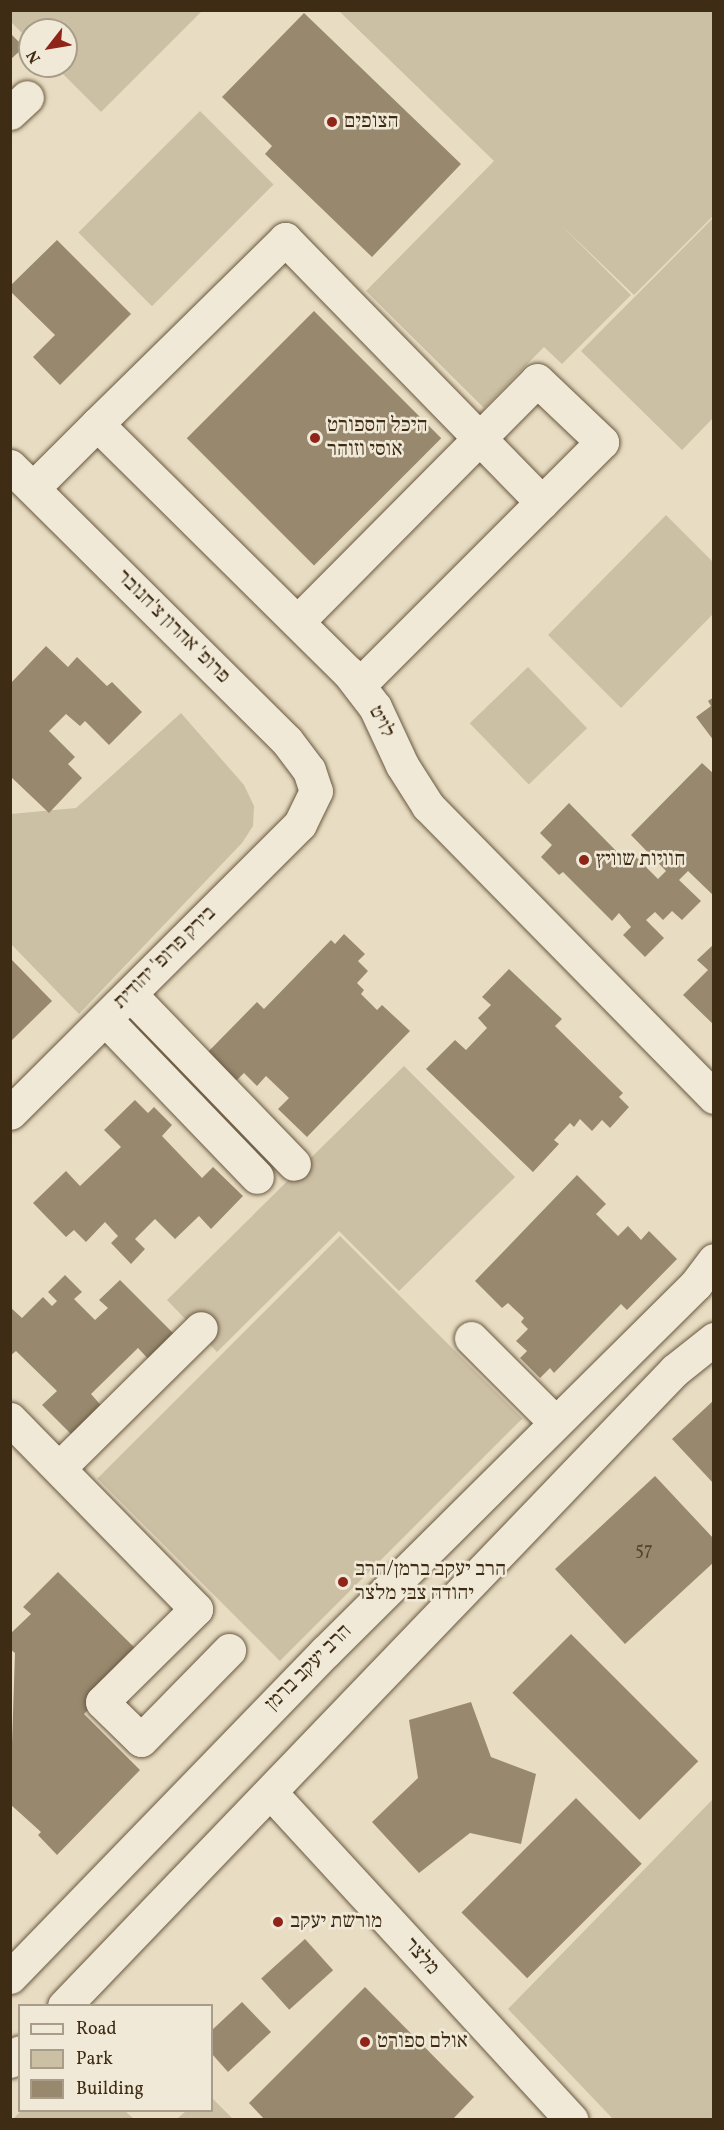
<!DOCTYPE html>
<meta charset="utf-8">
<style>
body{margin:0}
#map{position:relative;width:724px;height:2130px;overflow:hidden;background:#e8ddc2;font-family:Vollkorn,"Frank Ruhl Libre",serif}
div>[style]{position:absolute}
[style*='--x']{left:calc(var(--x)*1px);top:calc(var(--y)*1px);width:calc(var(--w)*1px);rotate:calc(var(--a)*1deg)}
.green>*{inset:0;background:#cbbfa4;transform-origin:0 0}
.building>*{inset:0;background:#97886e;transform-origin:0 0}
.roads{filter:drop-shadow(0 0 2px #695840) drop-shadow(0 0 2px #695840)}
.minor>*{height:33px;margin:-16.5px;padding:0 16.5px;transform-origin:16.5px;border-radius:16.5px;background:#f0e9d7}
.dots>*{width:16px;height:16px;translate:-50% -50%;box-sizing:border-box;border:3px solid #f0e9d7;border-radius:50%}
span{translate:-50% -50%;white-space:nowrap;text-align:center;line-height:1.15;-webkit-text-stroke:5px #f0e9d7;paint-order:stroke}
.number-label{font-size:18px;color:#55432a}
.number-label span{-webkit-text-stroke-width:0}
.poi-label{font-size:21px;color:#3f2c14}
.left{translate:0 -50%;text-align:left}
.street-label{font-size:21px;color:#3f2c14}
.frame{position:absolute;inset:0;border:12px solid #3f2c14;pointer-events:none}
.legend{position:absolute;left:18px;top:2004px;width:195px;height:108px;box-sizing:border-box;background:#f0e9d7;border:2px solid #a99d89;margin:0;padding:8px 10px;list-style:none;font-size:18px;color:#3f2c14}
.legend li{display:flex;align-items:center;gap:12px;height:30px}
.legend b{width:30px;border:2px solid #a99d89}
.north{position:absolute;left:18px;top:18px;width:60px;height:60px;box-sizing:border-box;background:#f0e9d7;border:2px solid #a99d89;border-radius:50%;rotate:239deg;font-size:16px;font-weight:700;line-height:24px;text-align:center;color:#3f2c14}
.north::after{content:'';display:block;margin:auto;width:21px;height:27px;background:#8f2418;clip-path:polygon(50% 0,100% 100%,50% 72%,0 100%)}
</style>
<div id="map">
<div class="green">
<i style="clip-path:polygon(10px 11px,11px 10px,202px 11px,101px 112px,55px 66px,66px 66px,66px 30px,30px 30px,30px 41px,11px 22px)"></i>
<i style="clip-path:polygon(339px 11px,713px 11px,713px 216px,634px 295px,560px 224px,631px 295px,562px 364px,544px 347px,484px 408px,366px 291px,494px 161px)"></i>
<i style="left:200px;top:111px;width:104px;height:172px;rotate:45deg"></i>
<i style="clip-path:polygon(713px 218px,713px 418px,682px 450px,581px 351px)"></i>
<i style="clip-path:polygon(666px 515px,713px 562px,713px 614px,621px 708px,548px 635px)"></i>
<i style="left:528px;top:667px;width:85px;height:81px;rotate:46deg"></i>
<i style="clip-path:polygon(181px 713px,244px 785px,254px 806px,253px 826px,242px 843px,79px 1014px,11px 944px,11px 814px,76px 808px)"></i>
<i style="clip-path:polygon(404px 1066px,515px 1177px,399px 1291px,339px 1231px,217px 1352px,167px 1300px)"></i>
<i style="left:340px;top:1236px;width:258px;height:343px;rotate:45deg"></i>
<i style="clip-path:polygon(713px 1799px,713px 2119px,613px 2119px,508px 2009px)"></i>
<i style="clip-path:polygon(212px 2098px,233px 2119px,177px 2119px,186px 2111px,212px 2110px)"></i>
<i style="clip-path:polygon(21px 2111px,125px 2111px,134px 2119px,13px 2119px)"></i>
</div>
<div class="building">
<i style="clip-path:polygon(304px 13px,461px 164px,372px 257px,265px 154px,272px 146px,222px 97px)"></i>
<i style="clip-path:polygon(10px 33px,24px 47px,10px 60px)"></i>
<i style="clip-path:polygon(57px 240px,131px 314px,60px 385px,33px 357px,55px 335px,10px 291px,10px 286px)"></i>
<i style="left:314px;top:311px;width:180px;height:180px;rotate:45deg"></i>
<i style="clip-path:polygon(46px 646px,68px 667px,77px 657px,107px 686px,112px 682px,142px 712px,109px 745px,85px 721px,80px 726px,66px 714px,49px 731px,75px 757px,68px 764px,82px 778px,49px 813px,10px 776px,10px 684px)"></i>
<i style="clip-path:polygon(714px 697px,714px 741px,696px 717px,711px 706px,708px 701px)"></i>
<i style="clip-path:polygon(702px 763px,714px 774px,714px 896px,688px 871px,679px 880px,701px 901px,682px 920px,672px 911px,663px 920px,655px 912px,646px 920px,664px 938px,645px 957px,623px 935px,631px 927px,619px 913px,612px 921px,563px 872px,559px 875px,541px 857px,552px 845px,540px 833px,569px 803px,627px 862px,634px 855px,658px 879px,666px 871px,631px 835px)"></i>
<i style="clip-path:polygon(344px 934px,365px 954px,358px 961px,368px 971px,357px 983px,364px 990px,361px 994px,377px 1010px,382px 1005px,410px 1031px,307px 1137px,278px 1109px,289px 1098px,266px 1076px,257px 1086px,244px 1073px,236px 1081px,207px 1053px,257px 1002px,264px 1009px,331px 940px,335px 944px)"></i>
<i style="clip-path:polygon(714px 944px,714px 1025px,683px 995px,708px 970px,697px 960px)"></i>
<i style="clip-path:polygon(10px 958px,52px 1001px,10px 1042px)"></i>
<i style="clip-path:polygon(509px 969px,562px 1019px,555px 1026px,623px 1093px,619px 1097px,629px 1107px,610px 1128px,602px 1120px,592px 1131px,580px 1119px,574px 1127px,570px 1123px,554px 1140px,559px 1144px,533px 1172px,426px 1069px,455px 1040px,466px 1050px,487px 1028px,478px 1018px,491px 1005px,482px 997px)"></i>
<i style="clip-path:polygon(135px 1100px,148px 1113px,154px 1107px,172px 1125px,162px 1136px,202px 1178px,213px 1167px,243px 1196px,211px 1229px,199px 1216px,175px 1239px,155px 1219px,135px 1239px,145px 1249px,131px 1264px,111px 1243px,118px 1236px,105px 1222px,86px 1242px,74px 1230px,66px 1237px,33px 1203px,66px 1171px,80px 1186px,121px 1147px,104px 1130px)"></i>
<i style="clip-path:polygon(577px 1175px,606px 1204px,596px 1214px,618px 1236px,628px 1226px,641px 1240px,649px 1231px,677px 1259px,627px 1310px,621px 1304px,554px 1373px,550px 1368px,540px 1378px,520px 1358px,527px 1351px,516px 1341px,528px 1329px,521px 1322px,524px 1318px,508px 1303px,502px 1308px,475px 1281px)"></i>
<i style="clip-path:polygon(65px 1275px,82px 1292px,74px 1299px,95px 1320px,108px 1308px,99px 1300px,120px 1280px,177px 1337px,152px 1363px,138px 1348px,91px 1394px,105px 1410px,76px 1439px,42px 1405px,57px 1391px,16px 1351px,10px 1356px,10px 1307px,22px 1318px,43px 1297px,52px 1306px,57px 1301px,48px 1292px)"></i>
<i style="clip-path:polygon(714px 1400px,714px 1484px,672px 1439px)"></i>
<i style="clip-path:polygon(655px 1476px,714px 1539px,714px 1562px,625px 1644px,555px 1569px)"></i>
<i style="clip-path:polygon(58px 1572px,142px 1655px,84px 1714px,140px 1770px,57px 1855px,38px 1835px,41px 1832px,10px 1804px,15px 1653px,10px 1649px,10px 1634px,31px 1614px,23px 1607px)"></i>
<i style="left:571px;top:1634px;width:180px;height:83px;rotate:45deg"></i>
<i style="clip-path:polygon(471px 1702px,491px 1757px,536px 1774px,521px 1844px,470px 1833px,419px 1873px,372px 1822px,418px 1778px,409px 1720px)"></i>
<i style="left:576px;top:1798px;width:93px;height:162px;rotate:45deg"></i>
<i style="left:305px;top:1939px;width:42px;height:59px;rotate:48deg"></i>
<i style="clip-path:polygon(365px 1987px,474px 2097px,452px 2120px,265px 2120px,249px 2103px)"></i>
<i style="clip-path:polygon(242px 2002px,271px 2032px,228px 2072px,212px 2054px,212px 2030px)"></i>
</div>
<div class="roads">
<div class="minor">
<i style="--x:10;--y:113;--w:23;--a:-43"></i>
<i style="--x:97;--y:424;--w:264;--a:-44.5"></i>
<i style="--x:285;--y:239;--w:368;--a:45.7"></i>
<i style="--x:10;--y:466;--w:390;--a:44.8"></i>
<i style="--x:287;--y:741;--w:36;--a:53"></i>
<i style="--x:309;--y:770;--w:22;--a:72"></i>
<i style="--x:316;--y:791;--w:37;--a:116"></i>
<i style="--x:300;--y:824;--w:409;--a:135.1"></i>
<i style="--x:33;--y:488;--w:91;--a:-45"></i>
<i style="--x:97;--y:424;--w:353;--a:44.7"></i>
<i style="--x:348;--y:672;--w:44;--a:52.4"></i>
<i style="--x:375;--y:707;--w:64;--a:65"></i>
<i style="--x:402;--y:765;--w:49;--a:57.6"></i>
<i style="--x:428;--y:806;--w:408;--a:45.5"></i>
<i style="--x:298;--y:621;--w:339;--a:-45.2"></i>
<i style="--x:537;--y:380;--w:90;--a:43.6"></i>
<i style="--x:602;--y:442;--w:344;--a:135"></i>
<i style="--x:130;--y:994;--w:236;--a:46"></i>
<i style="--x:105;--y:1019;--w:219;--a:46.1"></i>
<i style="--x:471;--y:1338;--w:119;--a:45"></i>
<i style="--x:10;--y:1419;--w:266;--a:45.6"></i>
<i style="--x:196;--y:1609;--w:132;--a:135.3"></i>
<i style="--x:102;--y:1702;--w:54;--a:44.3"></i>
<i style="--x:141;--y:1740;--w:126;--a:-45.6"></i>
<i style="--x:59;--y:1468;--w:199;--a:-44.6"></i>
<i style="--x:271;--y:1793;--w:444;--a:47.4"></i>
<i style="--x:10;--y:1977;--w:453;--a:-45.9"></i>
<i style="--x:325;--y:1652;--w:523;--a:-44.77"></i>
<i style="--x:696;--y:1284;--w:30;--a:-53"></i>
<i style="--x:64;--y:2006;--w:882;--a:-46.15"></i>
<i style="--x:675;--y:1370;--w:50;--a:-38.5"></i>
<i style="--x:10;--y:2061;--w:13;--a:-42"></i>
</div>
</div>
<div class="dots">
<i style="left:332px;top:122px;background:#8f2418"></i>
<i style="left:315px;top:438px;background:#8f2418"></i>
<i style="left:584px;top:860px;background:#8f2418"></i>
<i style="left:343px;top:1582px;background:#8f2418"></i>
<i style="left:278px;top:1922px;background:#8f2418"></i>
<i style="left:365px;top:2042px;background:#8f2418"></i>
</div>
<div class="number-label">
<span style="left:644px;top:1551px">57</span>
</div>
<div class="poi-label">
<span class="left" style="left:344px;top:122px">הצופים</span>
<span class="left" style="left:327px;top:438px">היכל הספורט<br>אוסי וזוהר</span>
<span class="left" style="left:596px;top:860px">חוויות שוויץ</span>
<span class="left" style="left:355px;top:1582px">הרב יעקב ברמן/הרב<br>יהודה צבי מלצר</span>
<span class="left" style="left:290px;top:1922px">מורשת יעקב</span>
<span class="left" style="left:377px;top:2042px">אולם ספורט</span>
</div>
<div class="street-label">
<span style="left:173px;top:627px;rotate:45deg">פרופ' אהרון צ'חנובר</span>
<span style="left:381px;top:722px;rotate:63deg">לויט</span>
<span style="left:165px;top:958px;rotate:-45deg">בירק פרופ' יהודית</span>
<span style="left:309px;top:1668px;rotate:-45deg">הרב יעקב ברמן</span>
<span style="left:421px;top:1957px;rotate:48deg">מלצר</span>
</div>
<div class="frame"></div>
<ul class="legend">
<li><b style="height:8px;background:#f0e9d7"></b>Road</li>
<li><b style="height:16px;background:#cbbfa4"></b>Park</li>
<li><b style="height:16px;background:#97886e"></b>Building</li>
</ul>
<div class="north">N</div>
</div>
